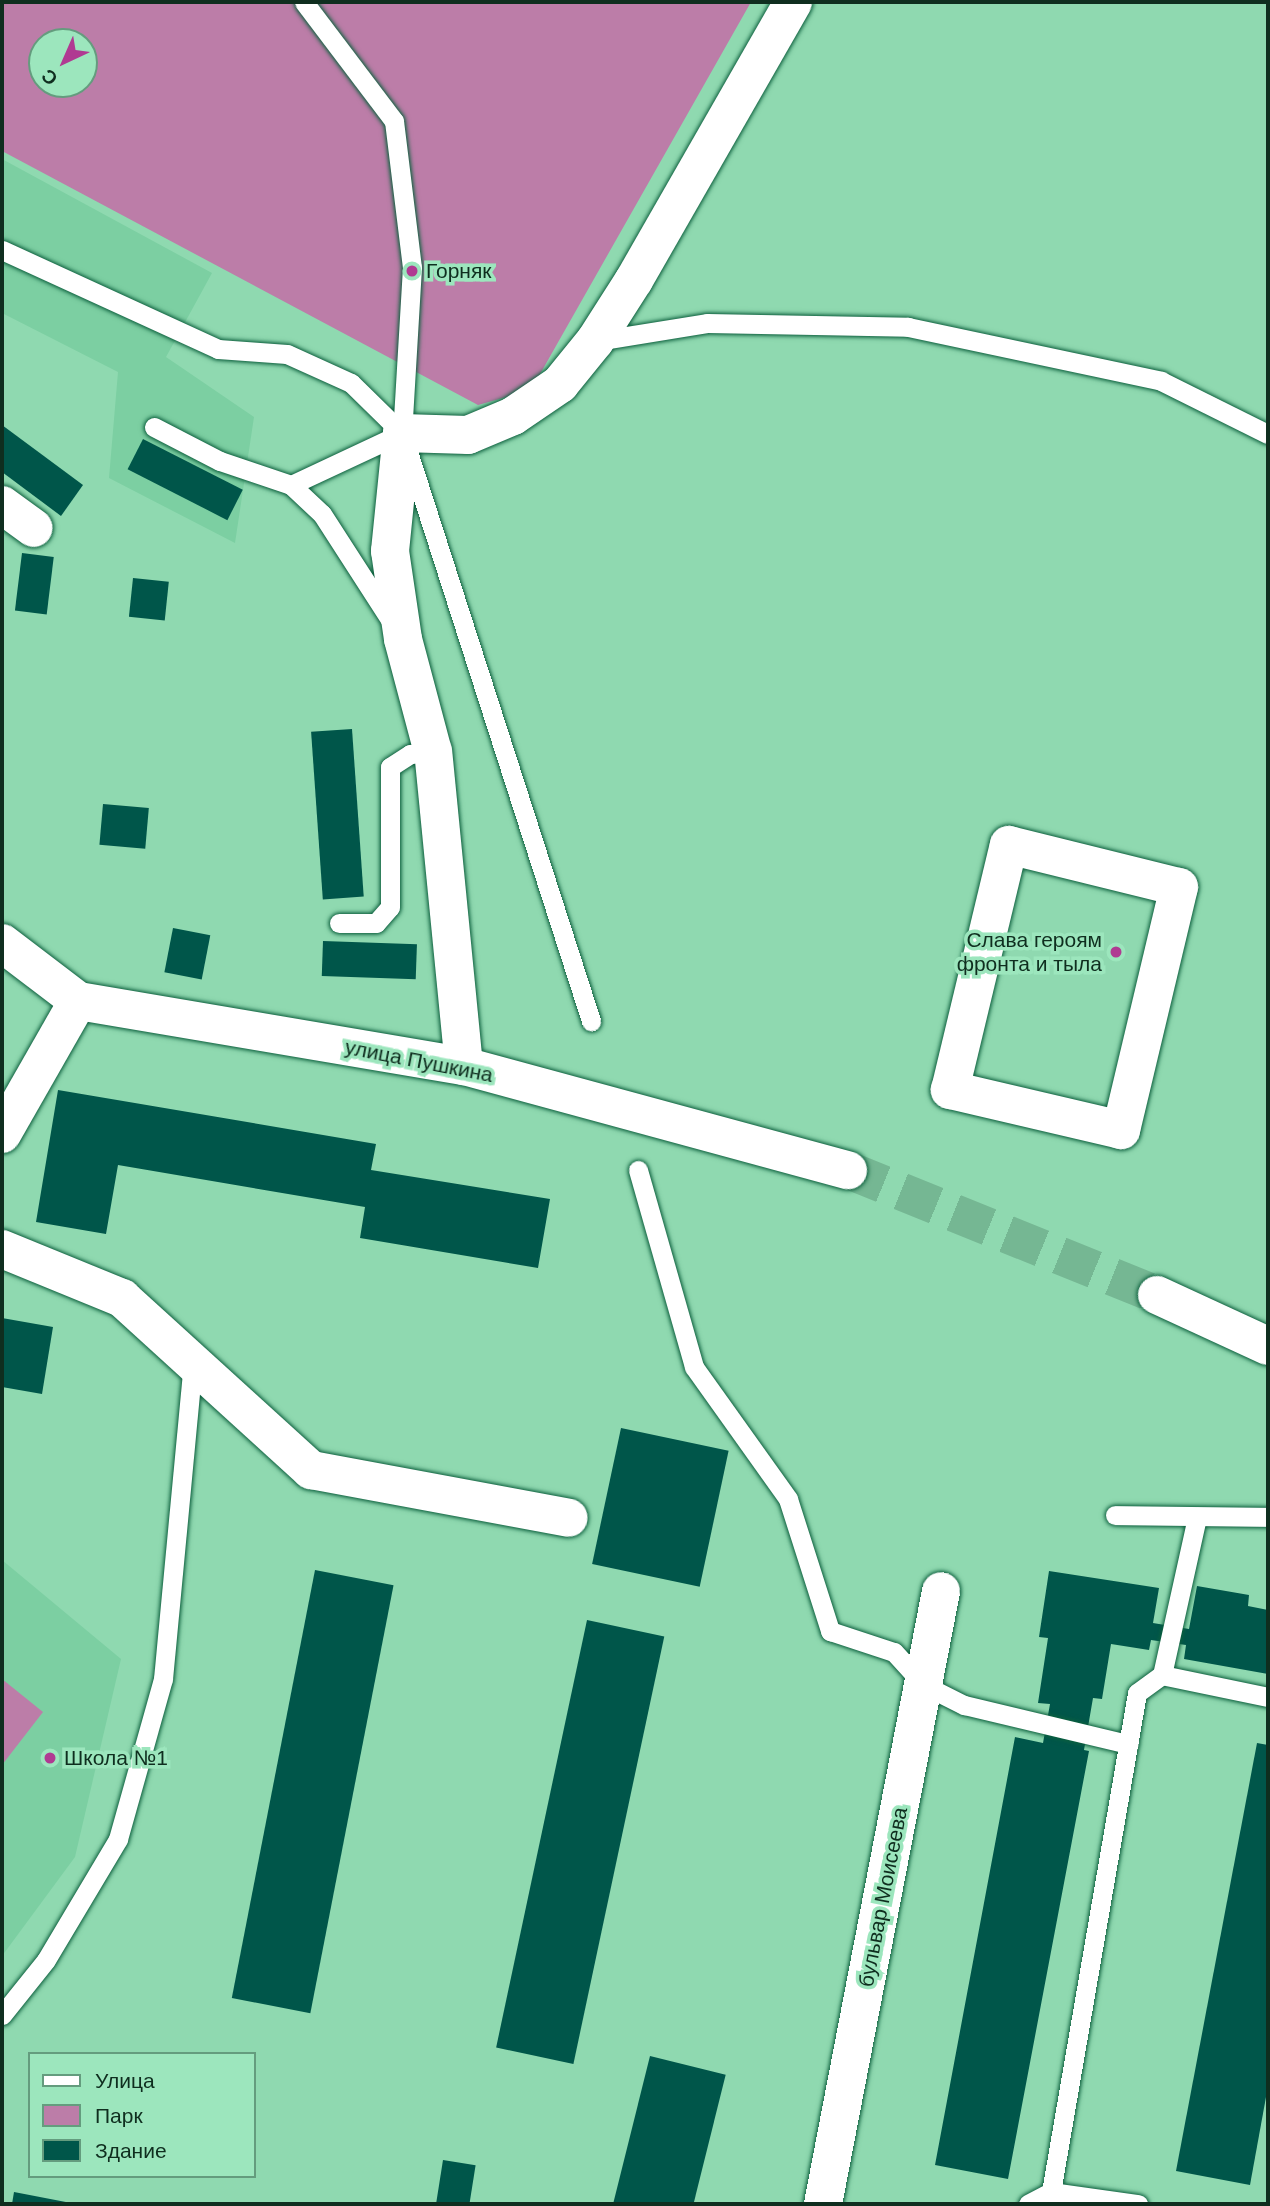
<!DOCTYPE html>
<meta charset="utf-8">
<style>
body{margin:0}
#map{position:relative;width:1270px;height:2206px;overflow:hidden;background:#8fd9b0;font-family:Helvetica,sans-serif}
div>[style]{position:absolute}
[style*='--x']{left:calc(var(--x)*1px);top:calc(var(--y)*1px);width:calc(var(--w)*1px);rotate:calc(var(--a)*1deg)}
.built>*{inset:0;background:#7ccfa2}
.green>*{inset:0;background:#bc7da8}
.building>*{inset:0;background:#00564a;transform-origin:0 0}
.street-tunnel>*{height:38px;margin-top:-19px;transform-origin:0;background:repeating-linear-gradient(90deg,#75b793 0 38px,transparent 0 57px)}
.roads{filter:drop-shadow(0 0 2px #0c5f3d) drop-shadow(0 0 2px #0c5f3d)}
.lane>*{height:19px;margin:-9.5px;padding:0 9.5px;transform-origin:9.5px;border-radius:9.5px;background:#fff}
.street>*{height:38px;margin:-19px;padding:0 19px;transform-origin:19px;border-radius:19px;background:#fff}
.dots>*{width:19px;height:19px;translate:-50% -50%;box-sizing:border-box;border:4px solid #9ce6bd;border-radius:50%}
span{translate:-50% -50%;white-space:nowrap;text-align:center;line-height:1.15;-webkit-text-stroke:7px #9ce6bd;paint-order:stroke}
.poi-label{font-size:21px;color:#0f2e1f}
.left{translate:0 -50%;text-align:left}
.right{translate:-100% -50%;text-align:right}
.street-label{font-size:21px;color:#0f2e1f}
.frame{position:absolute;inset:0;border:4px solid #0f2e1f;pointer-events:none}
.legend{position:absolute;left:28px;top:2052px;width:228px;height:126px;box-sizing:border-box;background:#9ce6bd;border:2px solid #649c7e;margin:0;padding:9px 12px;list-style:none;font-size:21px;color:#0f2e1f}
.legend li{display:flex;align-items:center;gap:14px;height:35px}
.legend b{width:35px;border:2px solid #649c7e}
.north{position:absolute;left:28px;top:28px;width:70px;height:70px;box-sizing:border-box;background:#9ce6bd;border:2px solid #649c7e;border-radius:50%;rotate:224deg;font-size:19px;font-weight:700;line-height:28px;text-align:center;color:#0f2e1f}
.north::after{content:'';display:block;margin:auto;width:24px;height:32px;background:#b03a92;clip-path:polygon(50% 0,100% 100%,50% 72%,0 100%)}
</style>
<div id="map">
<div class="built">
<i style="clip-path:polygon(2px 159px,212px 273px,166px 357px,254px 417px,235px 543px,109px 478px,118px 372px,2px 313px)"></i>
<i style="clip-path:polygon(2px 1560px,121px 1659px,75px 1857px,2px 1956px)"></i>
</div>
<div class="green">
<i style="clip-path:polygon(evenodd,2px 2px,751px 2px,531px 390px,478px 405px,2px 151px,2px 2px,42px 42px,84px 42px,84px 84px,42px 84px,42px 42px)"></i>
<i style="clip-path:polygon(2px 1679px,43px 1712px,2px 1765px)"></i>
</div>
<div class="building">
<i style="clip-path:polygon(2px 425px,83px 485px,61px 516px,2px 472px)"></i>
<i style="left:143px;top:439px;width:112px;height:34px;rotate:27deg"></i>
<i style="left:22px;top:553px;width:32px;height:58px;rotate:7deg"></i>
<i style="left:133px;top:578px;width:36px;height:39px;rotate:6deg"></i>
<i style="left:352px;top:729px;width:168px;height:41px;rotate:86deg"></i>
<i style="left:103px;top:804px;width:46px;height:41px;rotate:5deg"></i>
<i style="left:173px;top:928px;width:38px;height:45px;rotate:11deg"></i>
<i style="left:323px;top:941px;width:94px;height:35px;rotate:2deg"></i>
<i style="clip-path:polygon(58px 1090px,376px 1144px,371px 1170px,550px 1199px,538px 1268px,360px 1238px,365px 1207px,118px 1165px,106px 1234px,36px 1222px)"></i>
<i style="clip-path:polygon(2px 1318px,53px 1327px,42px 1394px,2px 1387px)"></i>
<i style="left:621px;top:1428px;width:110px;height:139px;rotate:12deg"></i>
<i style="left:315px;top:1570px;width:80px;height:436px;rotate:11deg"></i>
<i style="clip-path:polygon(1049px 1571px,1159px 1588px,1153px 1623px,1189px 1629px,1197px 1586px,1249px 1595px,1248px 1606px,1268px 1610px,1268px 1674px,1184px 1659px,1186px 1645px,1151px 1640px,1149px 1650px,1111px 1644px,1102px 1699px,1093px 1698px,1084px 1750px,1089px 1751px,1008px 2179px,935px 2165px,1015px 1737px,1043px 1743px,1050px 1704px,1038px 1703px,1048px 1638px,1039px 1637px)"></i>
<i style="left:587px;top:1620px;width:79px;height:437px;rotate:12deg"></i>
<i style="clip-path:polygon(1257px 1743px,1268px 1745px,1268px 2086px,1250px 2185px,1176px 2171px)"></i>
<i style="left:650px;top:2056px;width:78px;height:151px;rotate:14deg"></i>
<i style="left:443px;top:2160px;width:33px;height:45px;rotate:9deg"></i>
<i style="clip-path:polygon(14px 2192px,71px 2203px,71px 2204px,12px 2204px)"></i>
</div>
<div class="street-tunnel">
<i style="--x:848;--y:1170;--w:333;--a:22"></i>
</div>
<div class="roads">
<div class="lane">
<i style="--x:304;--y:2;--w:149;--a:52.9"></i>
<i style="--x:394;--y:121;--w:147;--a:83"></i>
<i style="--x:412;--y:267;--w:166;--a:93.4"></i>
<i style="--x:402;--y:433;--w:618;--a:72.18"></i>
<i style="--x:2;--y:250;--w:238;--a:24.6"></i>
<i style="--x:218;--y:349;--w:69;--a:4.1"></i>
<i style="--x:287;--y:354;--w:70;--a:24.4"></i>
<i style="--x:351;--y:383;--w:71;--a:44.4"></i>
<i style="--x:596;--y:341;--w:112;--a:-9.2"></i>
<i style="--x:707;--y:323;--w:201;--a:1.1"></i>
<i style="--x:908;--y:327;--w:259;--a:12"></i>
<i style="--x:1161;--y:381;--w:119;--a:26.4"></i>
<i style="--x:154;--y:427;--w:74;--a:27.3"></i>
<i style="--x:220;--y:461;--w:75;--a:18.7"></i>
<i style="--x:291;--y:485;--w:42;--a:43.1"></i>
<i style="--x:322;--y:514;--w:127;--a:57.2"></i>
<i style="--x:291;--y:485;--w:123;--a:-25.1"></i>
<i style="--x:339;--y:923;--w:37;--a:0"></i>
<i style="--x:376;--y:923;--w:21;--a:-49"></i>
<i style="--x:390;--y:907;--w:140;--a:-90"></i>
<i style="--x:390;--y:767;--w:24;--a:-33"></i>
<i style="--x:410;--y:754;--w:23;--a:-5"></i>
<i style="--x:638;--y:1170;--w:205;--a:74.1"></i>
<i style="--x:694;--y:1367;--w:162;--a:54.5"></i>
<i style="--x:788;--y:1499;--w:139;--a:72.3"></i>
<i style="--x:830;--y:1631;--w:67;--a:18.2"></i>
<i style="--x:894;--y:1652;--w:45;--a:47.7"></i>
<i style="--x:924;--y:1685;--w:45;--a:26.6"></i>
<i style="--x:964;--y:1705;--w:169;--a:13.4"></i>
<i style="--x:1115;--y:1515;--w:153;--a:0.7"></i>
<i style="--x:1162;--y:1675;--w:108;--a:11.7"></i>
<i style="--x:2;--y:2015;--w:70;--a:-51.3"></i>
<i style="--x:46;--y:1960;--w:141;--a:-59.2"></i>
<i style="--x:118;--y:1839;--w:166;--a:-74.3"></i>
<i style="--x:163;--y:1679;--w:317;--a:-84.6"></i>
<i style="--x:1051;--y:2192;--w:506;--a:-80.22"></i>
<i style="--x:1137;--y:1693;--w:31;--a:-36"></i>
<i style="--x:1162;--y:1675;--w:162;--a:-77.5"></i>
<i style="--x:1028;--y:2204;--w:26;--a:-28"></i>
<i style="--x:1051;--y:2192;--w:88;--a:7.9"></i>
</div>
<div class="street">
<i style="--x:2;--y:505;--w:39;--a:36"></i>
<i style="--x:1009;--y:845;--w:175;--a:13.9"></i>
<i style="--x:1179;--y:887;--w:250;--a:103.4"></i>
<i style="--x:1121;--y:1130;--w:176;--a:-166.8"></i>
<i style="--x:950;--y:1090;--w:252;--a:-76.5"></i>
<i style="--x:2;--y:943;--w:96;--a:37.3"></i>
<i style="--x:78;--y:1001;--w:391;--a:9.6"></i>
<i style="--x:464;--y:1066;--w:398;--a:15.2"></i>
<i style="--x:464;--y:1066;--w:316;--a:-95.6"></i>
<i style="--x:433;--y:752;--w:117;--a:-104.9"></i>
<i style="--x:403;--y:639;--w:89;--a:-98.4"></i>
<i style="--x:390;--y:551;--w:119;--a:-84.2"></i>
<i style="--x:402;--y:433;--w:66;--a:1.7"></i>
<i style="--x:468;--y:435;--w:49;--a:-22.9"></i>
<i style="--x:513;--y:416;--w:57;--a:-34.2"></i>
<i style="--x:560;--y:384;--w:55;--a:-50.9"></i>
<i style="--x:595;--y:341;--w:72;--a:-57.4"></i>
<i style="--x:634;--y:280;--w:320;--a:-60.2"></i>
<i style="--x:2;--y:1134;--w:153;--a:-60.3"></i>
<i style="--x:2;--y:1249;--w:130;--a:22.2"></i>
<i style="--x:122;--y:1298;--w:256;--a:42.3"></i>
<i style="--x:311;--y:1470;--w:262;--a:10.5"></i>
<i style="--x:1157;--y:1295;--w:122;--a:24.7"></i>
<i style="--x:823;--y:2204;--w:624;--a:-79.1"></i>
</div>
</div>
<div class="dots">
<i style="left:412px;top:271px;background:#b03a92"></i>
<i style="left:1116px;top:952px;background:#b03a92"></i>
<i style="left:50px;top:1758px;background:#b03a92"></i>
</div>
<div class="poi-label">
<span class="left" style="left:426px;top:271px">Горняк</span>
<span class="right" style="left:1102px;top:952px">Слава героям<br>фронта и тыла</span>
<span class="left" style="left:64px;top:1758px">Школа №1</span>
</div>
<div class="street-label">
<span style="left:419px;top:1061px;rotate:11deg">улица Пушкина</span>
<span style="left:883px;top:1897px;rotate:-79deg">бульвар Моисеева</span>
</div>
<div class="frame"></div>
<ul class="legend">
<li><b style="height:9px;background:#fff"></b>Улица</li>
<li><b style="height:19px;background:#bc7da8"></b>Парк</li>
<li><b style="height:19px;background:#00564a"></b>Здание</li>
</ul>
<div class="north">С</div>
</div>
